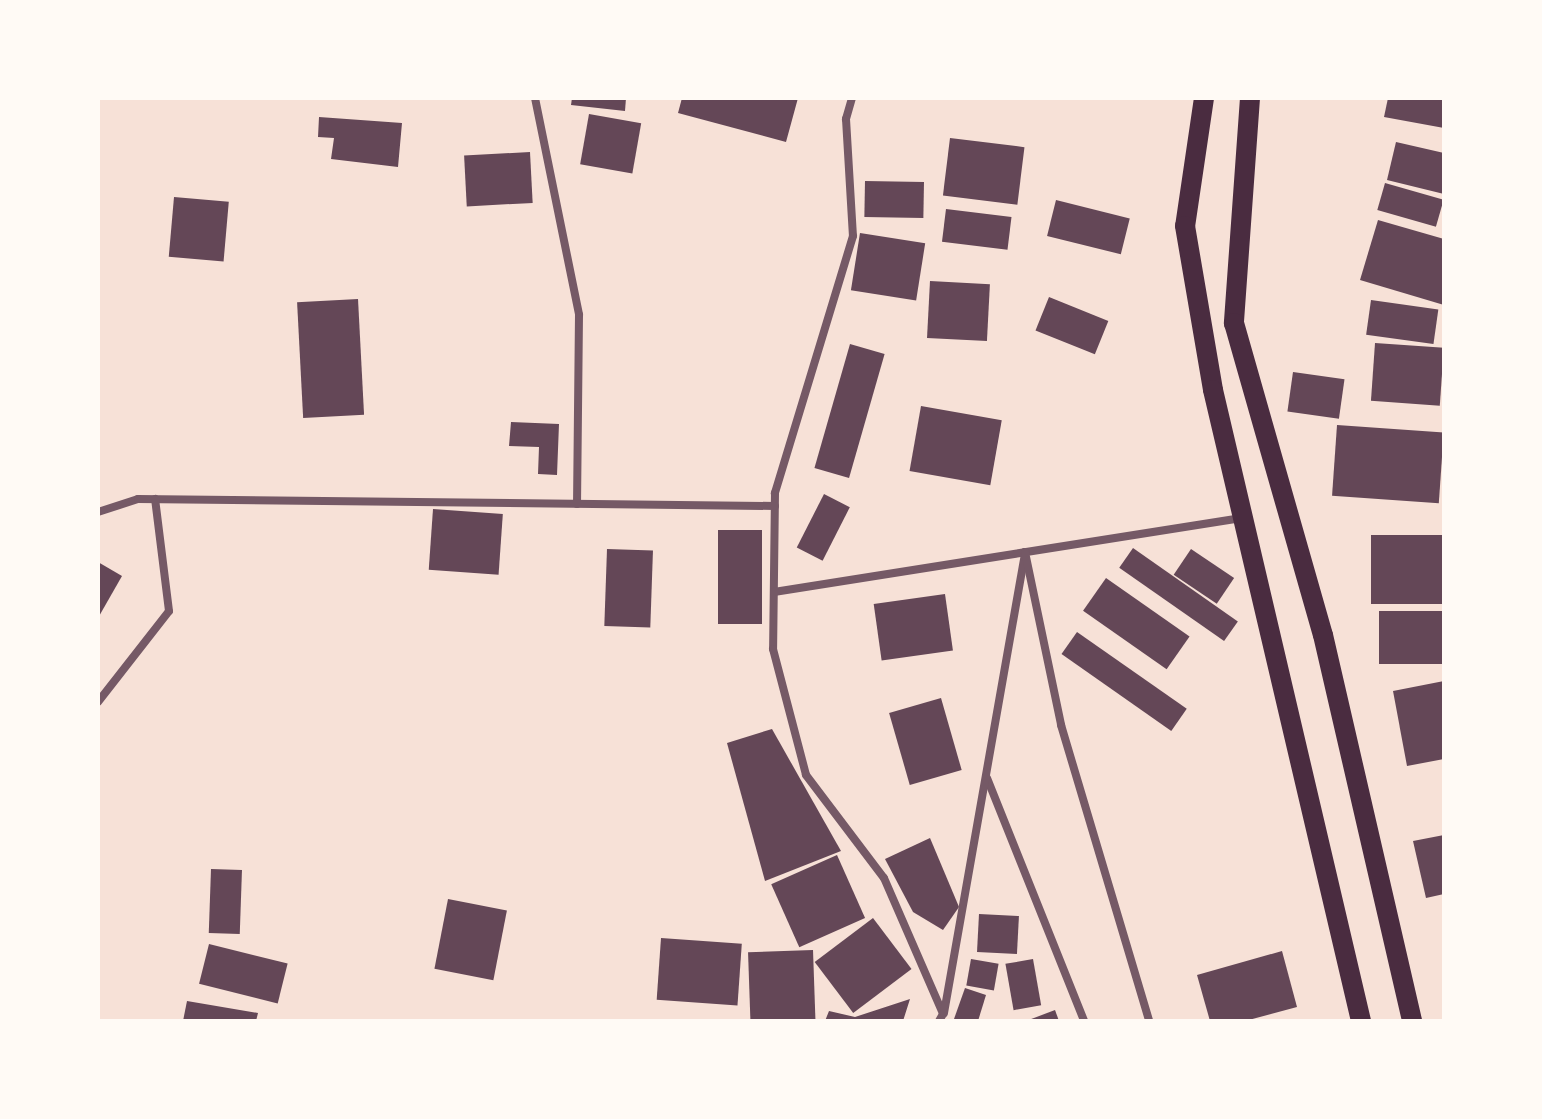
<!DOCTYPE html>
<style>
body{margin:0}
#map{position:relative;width:1542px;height:1119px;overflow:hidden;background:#f7e1d7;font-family:Barlow,sans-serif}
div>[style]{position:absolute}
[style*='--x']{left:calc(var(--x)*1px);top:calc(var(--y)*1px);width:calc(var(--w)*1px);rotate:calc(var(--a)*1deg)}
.building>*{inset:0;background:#644757;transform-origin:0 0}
.minor>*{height:8px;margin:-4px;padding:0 4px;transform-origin:4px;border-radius:4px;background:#755966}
.primary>*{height:20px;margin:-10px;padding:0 10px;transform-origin:10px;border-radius:10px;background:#4a2c40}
span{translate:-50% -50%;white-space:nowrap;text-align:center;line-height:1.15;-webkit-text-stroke:8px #fffaf5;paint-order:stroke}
.frame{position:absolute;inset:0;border:100px solid #fffaf5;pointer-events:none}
</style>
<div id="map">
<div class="building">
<i style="clip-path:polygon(572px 98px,626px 98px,625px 111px,571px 105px)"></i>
<i style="clip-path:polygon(682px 98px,798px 98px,786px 142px,678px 113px)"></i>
<i style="clip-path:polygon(1388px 98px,1444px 98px,1444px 128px,1384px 117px)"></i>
<i style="left:589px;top:114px;width:53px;height:51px;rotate:10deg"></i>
<i style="clip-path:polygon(319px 117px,402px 123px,398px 167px,331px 159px,334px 138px,318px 137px)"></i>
<i style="left:950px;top:138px;width:75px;height:58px;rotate:7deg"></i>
<i style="clip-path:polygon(1396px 142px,1444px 153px,1444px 194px,1387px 180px)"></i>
<i style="left:530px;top:152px;width:51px;height:66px;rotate:87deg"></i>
<i style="left:865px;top:181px;width:59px;height:36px;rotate:1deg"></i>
<i style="left:1385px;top:183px;width:61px;height:28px;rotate:16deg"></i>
<i style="left:174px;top:197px;width:55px;height:60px;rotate:5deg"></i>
<i style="left:1056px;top:200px;width:76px;height:37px;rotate:14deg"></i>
<i style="left:946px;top:209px;width:66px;height:33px;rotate:7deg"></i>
<i style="clip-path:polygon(1378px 220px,1444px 239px,1444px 305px,1360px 280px)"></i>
<i style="left:860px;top:233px;width:66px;height:58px;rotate:9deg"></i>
<i style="left:930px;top:281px;width:60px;height:57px;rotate:3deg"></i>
<i style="left:1049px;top:297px;width:64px;height:36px;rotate:22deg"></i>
<i style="left:358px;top:299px;width:116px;height:61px;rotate:87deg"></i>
<i style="left:1371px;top:300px;width:68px;height:35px;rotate:8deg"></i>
<i style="left:1375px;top:343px;width:69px;height:58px;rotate:4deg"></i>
<i style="left:850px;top:344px;width:36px;height:129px;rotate:16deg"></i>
<i style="left:1293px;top:372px;width:52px;height:40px;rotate:8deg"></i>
<i style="left:921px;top:406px;width:82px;height:66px;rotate:10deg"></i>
<i style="clip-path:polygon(511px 422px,559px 424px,557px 475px,538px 474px,539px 447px,509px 446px)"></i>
<i style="left:1337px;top:425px;width:107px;height:71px;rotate:4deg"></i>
<i style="left:824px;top:494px;width:29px;height:60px;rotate:27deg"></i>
<i style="left:433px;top:509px;width:70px;height:61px;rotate:4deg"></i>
<i style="left:718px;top:530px;width:44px;height:94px"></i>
<i style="left:1444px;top:535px;width:69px;height:73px;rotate:90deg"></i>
<i style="left:1133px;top:548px;width:128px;height:24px;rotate:35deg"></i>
<i style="left:607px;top:549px;width:46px;height:77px;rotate:2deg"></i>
<i style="left:1191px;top:549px;width:52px;height:31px;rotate:34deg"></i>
<i style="clip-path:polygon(98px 562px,122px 576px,98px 618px)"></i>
<i style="left:1106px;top:578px;width:102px;height:40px;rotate:35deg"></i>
<i style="left:945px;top:594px;width:57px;height:72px;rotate:82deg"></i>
<i style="left:1444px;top:611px;width:53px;height:65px;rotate:90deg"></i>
<i style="left:1077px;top:632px;width:134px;height:27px;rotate:35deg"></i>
<i style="clip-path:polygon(1444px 681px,1444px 759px,1407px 766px,1393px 691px)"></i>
<i style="left:941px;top:698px;width:75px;height:54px;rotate:74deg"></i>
<i style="clip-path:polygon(772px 729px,841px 851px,765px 881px,727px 743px)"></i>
<i style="clip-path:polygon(1444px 835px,1444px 894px,1426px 898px,1413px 841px)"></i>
<i style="clip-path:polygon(930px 838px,959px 907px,943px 930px,913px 912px,885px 859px)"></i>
<i style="left:837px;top:855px;width:69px;height:72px;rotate:66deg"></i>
<i style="left:211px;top:869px;width:31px;height:64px;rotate:2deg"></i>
<i style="left:448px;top:899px;width:60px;height:71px;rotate:11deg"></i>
<i style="left:979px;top:914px;width:40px;height:38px;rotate:3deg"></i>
<i style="left:873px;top:918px;width:64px;height:73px;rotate:53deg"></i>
<i style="left:661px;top:938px;width:81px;height:62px;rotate:4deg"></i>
<i style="left:209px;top:944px;width:81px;height:41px;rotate:14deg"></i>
<i style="left:813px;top:950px;width:71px;height:65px;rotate:88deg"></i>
<i style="clip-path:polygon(1282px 951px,1297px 1007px,1245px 1021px,1210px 1021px,1197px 975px)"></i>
<i style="left:971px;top:959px;width:28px;height:27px;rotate:10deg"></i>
<i style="left:1033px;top:959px;width:47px;height:28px;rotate:80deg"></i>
<i style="clip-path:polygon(965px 988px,986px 995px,978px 1021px,954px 1019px)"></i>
<i style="clip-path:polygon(910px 999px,903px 1021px,825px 1021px,829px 1011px,855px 1017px)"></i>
<i style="clip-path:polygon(187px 1001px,258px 1013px,256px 1021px,183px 1021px)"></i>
<i style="clip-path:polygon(1055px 1010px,1059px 1021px,1026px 1021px)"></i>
</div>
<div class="minor">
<i style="--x:535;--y:98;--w:221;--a:78.5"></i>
<i style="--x:579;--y:315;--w:189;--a:90.6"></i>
<i style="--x:852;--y:98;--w:22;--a:106"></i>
<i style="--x:846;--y:119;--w:117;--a:86.6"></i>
<i style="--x:853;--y:236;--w:269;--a:106.9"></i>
<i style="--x:775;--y:493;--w:156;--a:90.7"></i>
<i style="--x:773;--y:649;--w:130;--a:75.3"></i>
<i style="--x:806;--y:775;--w:129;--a:52.9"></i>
<i style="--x:884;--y:878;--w:148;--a:66.5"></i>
<i style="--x:943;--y:1014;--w:8;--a:120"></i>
<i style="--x:98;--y:512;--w:42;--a:-18"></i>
<i style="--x:138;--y:499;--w:637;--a:0.63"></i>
<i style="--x:774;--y:592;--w:475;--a:-9"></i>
<i style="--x:98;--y:702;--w:115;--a:-52"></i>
<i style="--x:169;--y:611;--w:113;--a:-97.1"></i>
<i style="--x:987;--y:778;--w:262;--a:68.2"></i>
<i style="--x:944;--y:1013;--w:468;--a:-80"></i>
<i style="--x:1025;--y:552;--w:177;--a:78.2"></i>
<i style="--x:1061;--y:725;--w:309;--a:73.4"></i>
</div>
<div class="primary">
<i style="--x:1204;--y:98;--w:129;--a:98.4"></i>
<i style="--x:1185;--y:226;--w:166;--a:80.3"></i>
<i style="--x:1213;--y:390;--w:648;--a:76.8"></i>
<i style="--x:1250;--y:98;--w:226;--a:94.1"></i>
<i style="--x:1234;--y:323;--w:324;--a:74.1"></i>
<i style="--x:1323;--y:635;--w:396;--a:77"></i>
</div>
<div class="frame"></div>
</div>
